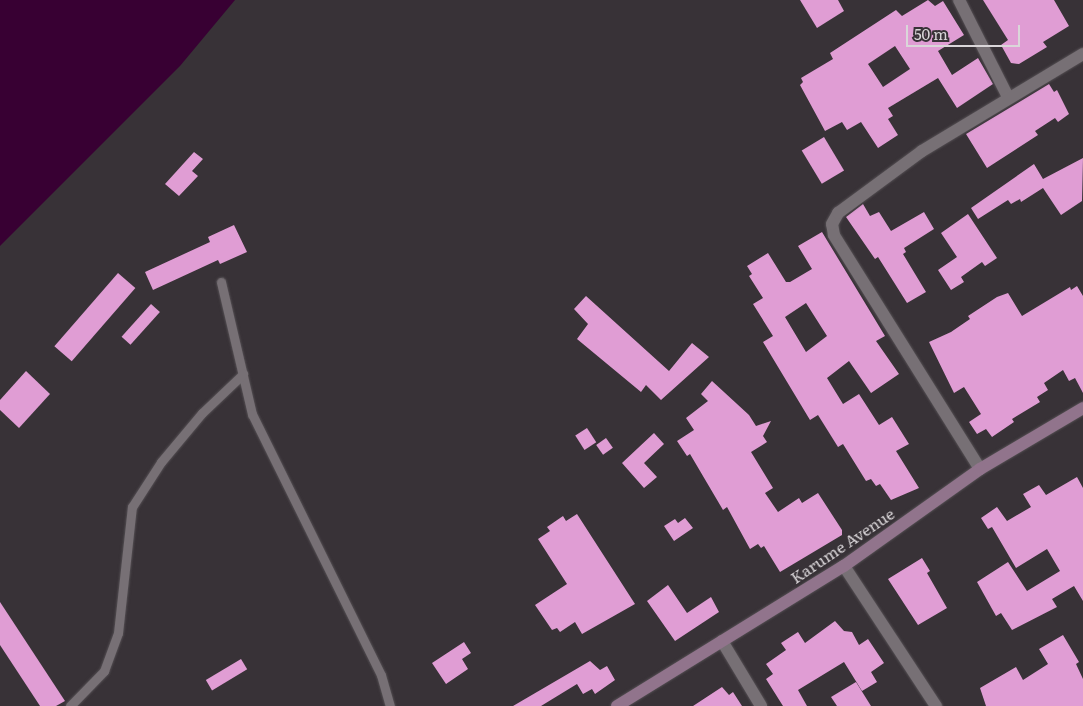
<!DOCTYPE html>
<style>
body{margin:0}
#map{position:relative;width:1083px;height:706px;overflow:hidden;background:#383237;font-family:Literata,serif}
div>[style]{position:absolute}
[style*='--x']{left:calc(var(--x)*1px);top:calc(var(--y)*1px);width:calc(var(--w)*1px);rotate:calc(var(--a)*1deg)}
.water>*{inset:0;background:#380033}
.building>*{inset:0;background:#e09dd4;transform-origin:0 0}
.roads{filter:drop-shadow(0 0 1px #544f53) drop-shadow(0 0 1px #544f53)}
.lane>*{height:9px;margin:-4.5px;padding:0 4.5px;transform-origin:4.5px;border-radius:4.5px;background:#777075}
.street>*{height:12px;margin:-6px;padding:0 6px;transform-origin:6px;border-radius:6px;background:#777075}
.secondary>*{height:12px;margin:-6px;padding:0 6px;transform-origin:6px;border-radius:6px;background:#91748c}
span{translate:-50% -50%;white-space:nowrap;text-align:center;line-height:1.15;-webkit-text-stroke:5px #383237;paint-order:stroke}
.street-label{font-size:16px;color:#dad6d9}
.scale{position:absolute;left:906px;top:25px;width:114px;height:22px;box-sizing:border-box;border:2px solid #dad6d9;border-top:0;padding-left:6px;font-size:15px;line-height:18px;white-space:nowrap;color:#dad6d9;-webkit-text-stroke:4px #383237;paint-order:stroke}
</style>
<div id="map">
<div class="water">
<i style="clip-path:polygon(0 0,235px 0,180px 66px,0 246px)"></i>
</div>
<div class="building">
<i style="clip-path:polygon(800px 0,838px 0,844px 11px,817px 28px)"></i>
<i style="clip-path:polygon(evenodd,928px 0,935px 6px,943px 1px,964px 35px,938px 51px,952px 75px,978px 58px,993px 84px,957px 108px,938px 78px,888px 108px,893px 116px,888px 119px,898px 135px,878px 148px,861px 122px,847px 130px,842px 122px,825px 131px,800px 85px,803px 82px,801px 78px,833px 59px,830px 53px,896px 10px,902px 16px,928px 0,895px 46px,910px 69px,883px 87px,868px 64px,895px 46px)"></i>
<i style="clip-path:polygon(983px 0,1054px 0,1069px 26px,1043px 42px,1047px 47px,1019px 64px,1011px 63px,1001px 45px,1008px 40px)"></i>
<i style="clip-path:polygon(1049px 84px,1054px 92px,1057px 90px,1069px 114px,1058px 122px,1055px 118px,1035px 131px,1038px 135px,987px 168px,966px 134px)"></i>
<i style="left:824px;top:137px;width:39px;height:26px;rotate:59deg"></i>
<i style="clip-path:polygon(194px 152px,203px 159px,192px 171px,198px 176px,179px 196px,165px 184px)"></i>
<i style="clip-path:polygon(1083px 158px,1082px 201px,1061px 215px,1043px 188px,1021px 202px,1020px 199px,1011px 204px,1008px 200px,978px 219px,971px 208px,1034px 164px,1043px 179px)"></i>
<i style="clip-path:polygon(863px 204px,870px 216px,879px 212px,891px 231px,924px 212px,934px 229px,904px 248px,906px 252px,903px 254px,926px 292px,907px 303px,878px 257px,875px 259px,846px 217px)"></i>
<i style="clip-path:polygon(968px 214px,997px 258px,985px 266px,982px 262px,961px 277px,964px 282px,951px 290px,938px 270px,957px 257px,941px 233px)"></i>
<i style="clip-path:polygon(234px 225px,247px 252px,220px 264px,218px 260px,153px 290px,145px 272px,210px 242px,208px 237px)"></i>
<i style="clip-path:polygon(evenodd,822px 232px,885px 336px,876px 341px,899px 374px,871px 393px,849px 361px,827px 378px,843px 404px,859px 394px,879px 425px,892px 417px,909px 444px,896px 451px,919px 488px,891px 500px,880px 484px,876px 486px,871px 479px,866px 481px,843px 444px,838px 447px,818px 415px,810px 420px,763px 342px,773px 336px,753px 304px,763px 298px,749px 276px,752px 274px,747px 266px,768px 253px,786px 282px,790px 282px,812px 269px,798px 246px,822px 232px,806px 303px,827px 336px,806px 352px,785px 317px,806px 303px)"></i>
<i style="left:118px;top:273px;width:23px;height:97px;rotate:41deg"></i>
<i style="clip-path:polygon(1077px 286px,1083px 296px,1083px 393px,1075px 378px,1069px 381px,1063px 370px,1044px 383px,1048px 390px,1037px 397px,1040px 402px,1012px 419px,1014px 422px,992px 437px,986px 429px,977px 434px,969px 422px,981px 414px,964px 387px,954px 393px,929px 342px,951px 332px,970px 319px,968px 316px,997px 297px,1008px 293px,1022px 316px,1070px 287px,1071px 290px)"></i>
<i style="clip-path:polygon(586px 296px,669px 371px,692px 343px,709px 357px,661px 400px,646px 385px,641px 392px,577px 339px,588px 324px,574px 309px)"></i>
<i style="left:151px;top:304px;width:12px;height:44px;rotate:42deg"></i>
<i style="clip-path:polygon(26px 371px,50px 394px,19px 428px,0 410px,0 400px)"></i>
<i style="clip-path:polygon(712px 381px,749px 415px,756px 426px,771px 421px,763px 436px,767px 442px,751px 452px,773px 488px,765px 493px,778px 512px,799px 498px,802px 503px,818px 493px,842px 530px,842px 535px,780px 572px,764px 546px,761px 548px,758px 544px,750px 549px,727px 507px,723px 510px,690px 454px,687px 456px,677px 441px,694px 430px,686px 418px,708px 401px,701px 394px)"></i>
<i style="left:587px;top:428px;width:17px;height:14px;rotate:57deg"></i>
<i style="clip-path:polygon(654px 433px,664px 444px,644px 463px,657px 477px,644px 488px,622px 463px)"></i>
<i style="left:606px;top:438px;width:12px;height:12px;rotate:55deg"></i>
<i style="clip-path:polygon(1077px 477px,1083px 488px,1083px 601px,1074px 586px,1052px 599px,1057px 607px,1012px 630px,1001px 613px,996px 616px,977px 582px,1008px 562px,1027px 591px,1060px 571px,1047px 549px,1016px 568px,992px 527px,988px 529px,981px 518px,997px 507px,1007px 521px,1031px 507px,1023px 494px,1039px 485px,1046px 495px)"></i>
<i style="clip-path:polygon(577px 514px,635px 604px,582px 634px,575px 622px,560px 632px,557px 628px,552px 630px,535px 605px,567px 584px,538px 539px,550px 531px,547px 527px,563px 516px,566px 521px)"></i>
<i style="clip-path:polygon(685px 518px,693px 528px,674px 541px,664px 526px,675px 519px,678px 523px)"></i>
<i style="clip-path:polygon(922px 558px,930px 571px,927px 573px,947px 608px,918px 625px,888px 579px)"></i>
<i style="clip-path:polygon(668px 585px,687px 613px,711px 597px,719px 612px,675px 641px,647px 601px)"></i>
<i style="clip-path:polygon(0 602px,65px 701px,56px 706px,40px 706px,0 645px)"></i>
<i style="clip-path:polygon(835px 621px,844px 631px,852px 632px,859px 645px,868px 639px,884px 663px,871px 672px,877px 682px,862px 691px,844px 662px,798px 690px,807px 706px,783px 706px,766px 679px,773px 674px,766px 664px,786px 650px,781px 643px,798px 632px,805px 643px)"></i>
<i style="clip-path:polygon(1063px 635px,1079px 662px,1076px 664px,1083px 679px,1083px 706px,986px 706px,980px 688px,1016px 667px,1023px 680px,1048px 664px,1039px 649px)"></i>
<i style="clip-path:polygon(464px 642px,471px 653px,462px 659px,468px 669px,446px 684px,432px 663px)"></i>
<i style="left:241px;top:659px;width:12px;height:41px;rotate:59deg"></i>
<i style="clip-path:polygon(590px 661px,600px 670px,607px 666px,615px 680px,595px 694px,592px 689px,583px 694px,577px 684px,541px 706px,513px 706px)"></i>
<i style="clip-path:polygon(856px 682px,871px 706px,837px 706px,831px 697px)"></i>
<i style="clip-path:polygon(722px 687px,729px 695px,733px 692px,742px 706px,693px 706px)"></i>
</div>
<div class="roads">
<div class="lane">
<i style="--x:221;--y:282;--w:136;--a:76.8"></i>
<i style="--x:252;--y:414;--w:291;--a:63.7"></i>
<i style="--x:381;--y:675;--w:32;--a:74"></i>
<i style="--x:70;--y:706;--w:49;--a:-45.8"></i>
<i style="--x:104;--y:671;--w:40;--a:-69.8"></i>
<i style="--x:118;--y:633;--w:127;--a:-83.7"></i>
<i style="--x:132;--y:507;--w:54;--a:-57.2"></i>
<i style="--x:161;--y:462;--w:64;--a:-50.1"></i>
<i style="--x:202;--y:413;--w:57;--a:-43.6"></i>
</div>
<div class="street">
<i style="--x:959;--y:0;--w:109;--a:63.2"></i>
<i style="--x:980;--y:469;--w:276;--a:-122"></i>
<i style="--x:834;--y:235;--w:11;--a:-100"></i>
<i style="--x:832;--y:224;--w:13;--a:-61"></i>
<i style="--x:838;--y:213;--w:104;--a:-36.4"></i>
<i style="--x:922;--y:151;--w:188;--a:-31.1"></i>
<i style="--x:844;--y:566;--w:168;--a:56.7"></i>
<i style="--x:722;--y:641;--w:76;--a:59"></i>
</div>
<div class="secondary">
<i style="--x:617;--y:706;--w:267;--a:-31.7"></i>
<i style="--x:844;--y:566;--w:167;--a:-35.5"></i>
<i style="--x:980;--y:469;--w:120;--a:-30.6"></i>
</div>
</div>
<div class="street-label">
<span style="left:842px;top:545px;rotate:-34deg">Karume Avenue</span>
</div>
<div class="scale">50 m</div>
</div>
